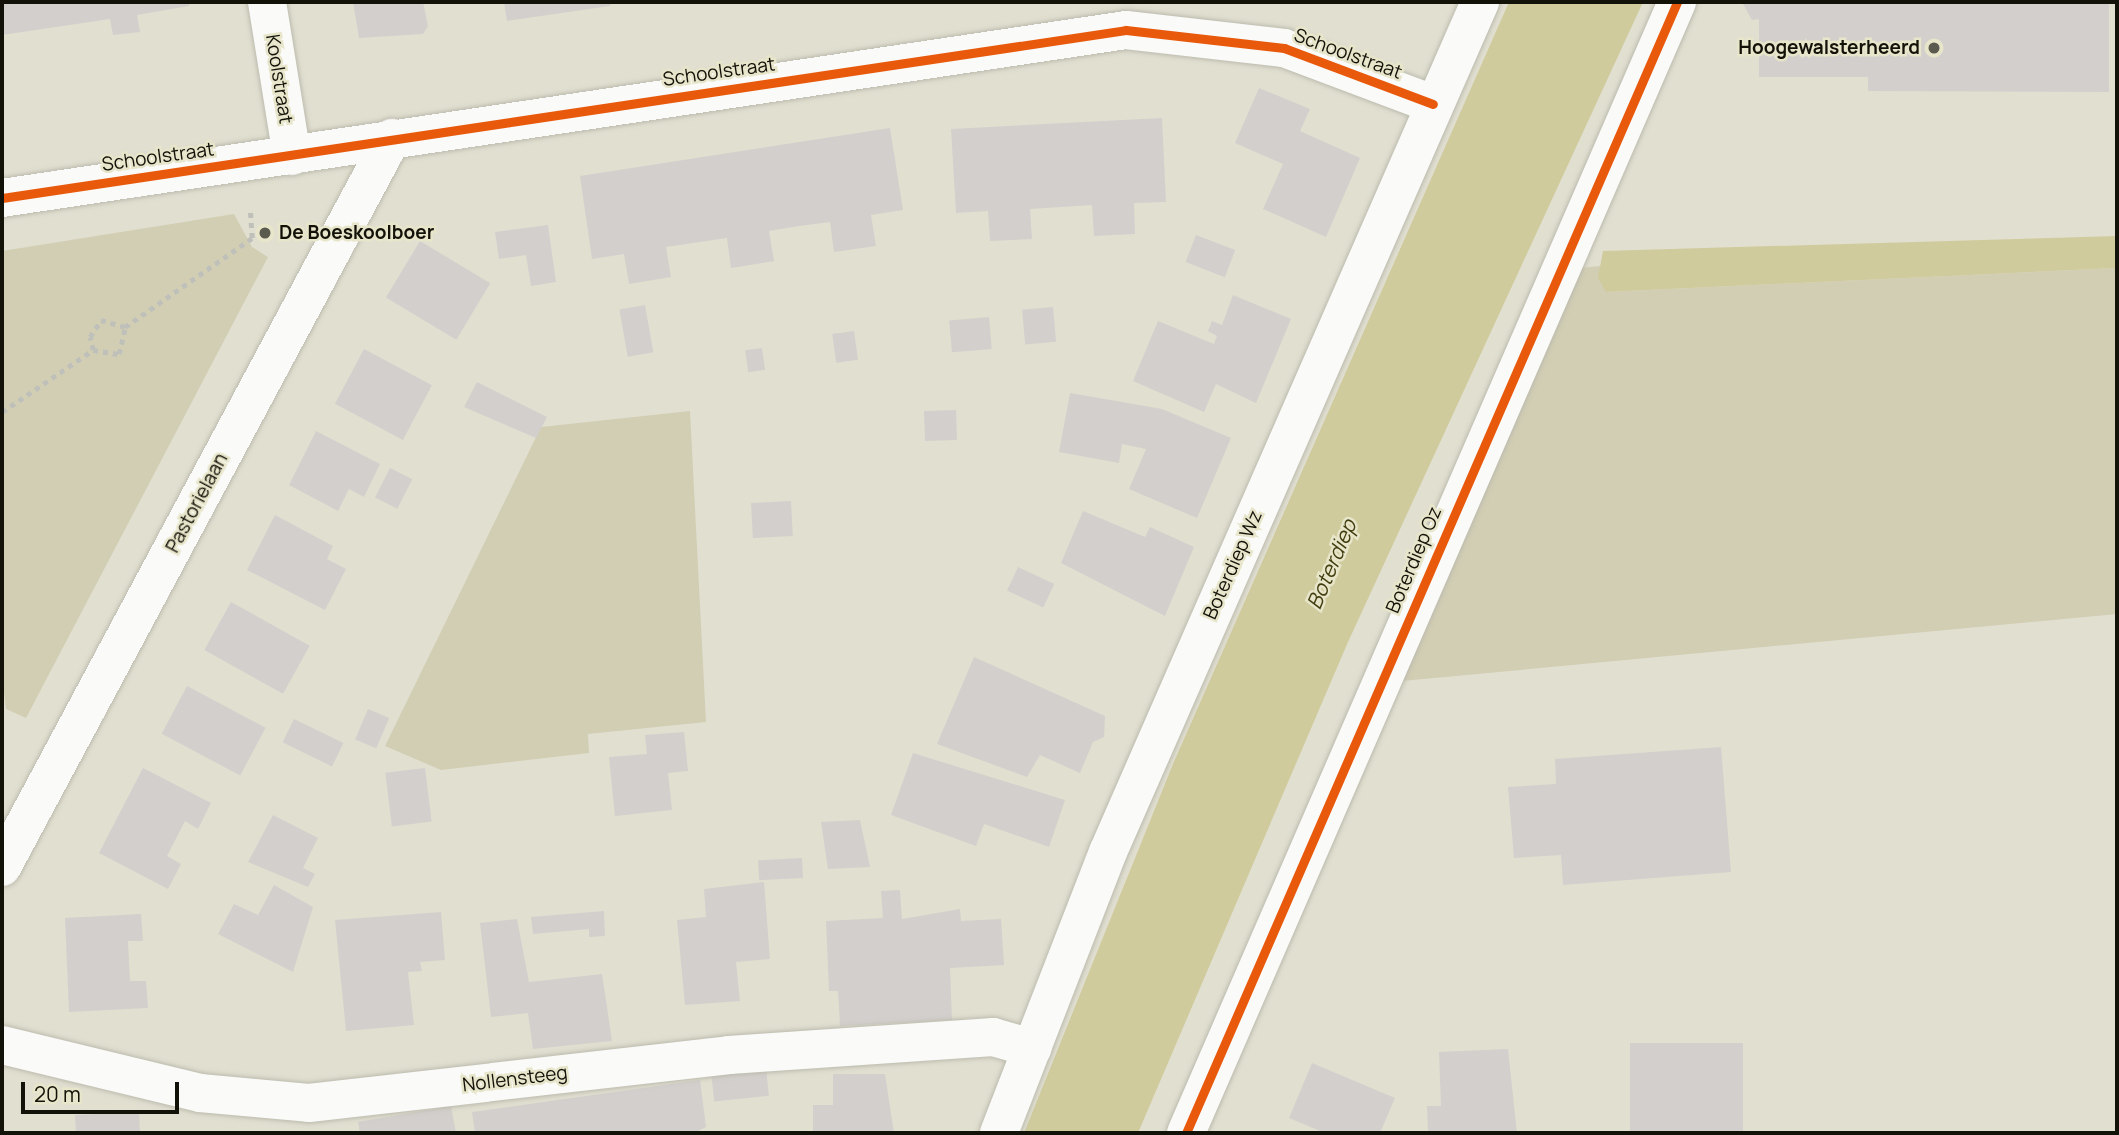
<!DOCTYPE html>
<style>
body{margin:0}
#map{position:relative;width:2119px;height:1135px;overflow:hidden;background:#e1dfd0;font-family:Manrope,sans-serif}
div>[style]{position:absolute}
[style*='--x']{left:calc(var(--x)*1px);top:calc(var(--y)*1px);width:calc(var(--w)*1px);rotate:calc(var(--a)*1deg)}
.green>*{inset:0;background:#d2ceb4}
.water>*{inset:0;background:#d0cb9d}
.building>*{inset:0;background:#d3cfcd;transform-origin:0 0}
.path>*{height:4.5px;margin-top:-2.25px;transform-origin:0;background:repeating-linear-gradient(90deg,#c0c0bb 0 5px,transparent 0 10px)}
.roads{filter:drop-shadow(0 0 2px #bcbbae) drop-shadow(0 0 2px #bcbbae)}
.street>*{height:38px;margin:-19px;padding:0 19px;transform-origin:19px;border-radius:19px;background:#fafaf8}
.cycleway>*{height:9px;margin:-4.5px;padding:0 4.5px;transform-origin:4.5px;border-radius:4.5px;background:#e8590c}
.dots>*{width:19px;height:19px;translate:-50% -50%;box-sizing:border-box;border:4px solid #e7e5ca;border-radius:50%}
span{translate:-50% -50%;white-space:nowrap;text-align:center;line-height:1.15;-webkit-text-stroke:5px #e7e5ca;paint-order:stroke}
.poi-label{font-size:19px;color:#131209;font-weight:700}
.right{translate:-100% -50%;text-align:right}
.left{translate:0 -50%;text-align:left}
.street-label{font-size:19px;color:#131209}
.water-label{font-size:21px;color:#433e10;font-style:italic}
.frame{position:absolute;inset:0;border:4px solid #131209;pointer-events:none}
.scale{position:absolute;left:21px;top:1082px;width:158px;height:32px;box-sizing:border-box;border:4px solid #131209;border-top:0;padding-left:9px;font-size:21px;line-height:24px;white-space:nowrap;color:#131209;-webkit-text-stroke:5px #e7e5ca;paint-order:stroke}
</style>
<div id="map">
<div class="green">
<i style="clip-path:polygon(234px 214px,252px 247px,268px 257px,26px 718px,6px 709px,2px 676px,2px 251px)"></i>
<i style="clip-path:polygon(1600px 266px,1606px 292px,2117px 268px,2117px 614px,1402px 681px,1580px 268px)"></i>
<i style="clip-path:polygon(690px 411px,706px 722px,588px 734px,589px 753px,441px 770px,385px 746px,541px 427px)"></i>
</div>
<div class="water">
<i style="clip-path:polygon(1509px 2px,1643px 2px,1348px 642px,1138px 1133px,1024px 1133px,1173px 764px)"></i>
<i style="clip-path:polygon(2117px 236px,2117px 268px,1606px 292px,1598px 278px,1603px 251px)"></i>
</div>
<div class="building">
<i style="clip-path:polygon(2px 2px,189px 2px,189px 6px,137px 15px,140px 32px,113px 35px,110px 19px,2px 35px)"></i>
<i style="clip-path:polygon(353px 2px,423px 2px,428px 26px,423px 34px,359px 38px)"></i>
<i style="clip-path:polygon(504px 2px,610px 2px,610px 6px,507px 21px)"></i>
<i style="clip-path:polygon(1742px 2px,2109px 2px,2109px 92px,1868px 91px,1868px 77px,1759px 77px,1759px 19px,1752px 20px)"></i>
<i style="clip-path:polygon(1259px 88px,1310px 109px,1300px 131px,1360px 158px,1326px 237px,1263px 209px,1283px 164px,1235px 143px)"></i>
<i style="clip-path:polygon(1162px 118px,1166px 202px,1134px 203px,1135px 234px,1094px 236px,1092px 205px,1030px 209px,1032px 239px,990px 241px,988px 211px,956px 213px,951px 129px)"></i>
<i style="clip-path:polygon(890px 128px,903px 210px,871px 215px,876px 246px,834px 252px,830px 222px,799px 226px,769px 231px,774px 261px,731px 268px,727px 238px,666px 247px,671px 277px,629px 284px,624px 254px,592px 259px,580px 176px)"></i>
<i style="clip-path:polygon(548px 225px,556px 282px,531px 286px,526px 255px,499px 259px,495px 232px)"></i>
<i style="left:1196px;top:235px;width:42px;height:29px;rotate:21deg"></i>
<i style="left:420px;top:241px;width:82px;height:66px;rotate:31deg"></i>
<i style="clip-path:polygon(1233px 295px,1291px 319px,1256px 403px,1216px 384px,1204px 412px,1133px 381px,1158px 321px,1214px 344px,1217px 336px,1208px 331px,1212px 321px,1222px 325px)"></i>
<i style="left:645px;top:305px;width:48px;height:26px;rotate:80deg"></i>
<i style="left:1053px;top:307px;width:35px;height:31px;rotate:85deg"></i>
<i style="left:989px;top:317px;width:32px;height:40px;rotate:85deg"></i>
<i style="left:854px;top:331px;width:29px;height:22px;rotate:82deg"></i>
<i style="left:762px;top:348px;width:22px;height:17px;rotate:82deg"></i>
<i style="left:364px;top:349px;width:77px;height:62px;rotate:28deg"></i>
<i style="clip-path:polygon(477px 382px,547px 417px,536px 438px,464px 407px)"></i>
<i style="clip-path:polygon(1070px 393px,1162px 409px,1231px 438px,1197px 518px,1129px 489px,1146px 449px,1122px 444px,1119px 463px,1059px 452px)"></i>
<i style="left:956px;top:410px;width:30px;height:32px;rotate:88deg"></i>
<i style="clip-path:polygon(316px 431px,380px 464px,364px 497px,349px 489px,338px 511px,289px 485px)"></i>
<i style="left:390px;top:468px;width:25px;height:33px;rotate:27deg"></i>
<i style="left:791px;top:501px;width:35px;height:40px;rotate:87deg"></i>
<i style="clip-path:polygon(1083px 511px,1145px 537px,1150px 527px,1194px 547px,1165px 616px,1061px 563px)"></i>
<i style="clip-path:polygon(275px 515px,333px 546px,327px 559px,346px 569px,325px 610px,247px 570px)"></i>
<i style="left:1018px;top:567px;width:40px;height:26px;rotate:25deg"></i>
<i style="left:231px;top:602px;width:90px;height:55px;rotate:29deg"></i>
<i style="clip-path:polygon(974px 657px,1105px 716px,1104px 737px,1093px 742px,1080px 773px,1040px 755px,1027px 777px,937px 744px)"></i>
<i style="left:187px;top:686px;width:89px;height:54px;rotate:28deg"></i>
<i style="left:368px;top:709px;width:23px;height:33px;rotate:23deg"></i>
<i style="left:294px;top:719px;width:55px;height:26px;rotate:26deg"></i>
<i style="clip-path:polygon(684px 732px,688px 771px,668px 773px,672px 810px,615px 816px,609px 757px,647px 754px,645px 735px)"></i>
<i style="clip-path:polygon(1721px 747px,1731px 872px,1563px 885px,1561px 855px,1514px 858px,1508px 787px,1556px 784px,1555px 759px)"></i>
<i style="clip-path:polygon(913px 753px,1065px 800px,1049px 847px,984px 824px,976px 846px,891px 815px)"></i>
<i style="clip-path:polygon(143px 768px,211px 803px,198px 829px,185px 821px,167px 856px,181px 864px,168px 889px,99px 853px)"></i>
<i style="left:425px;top:768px;width:54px;height:40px;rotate:83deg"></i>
<i style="clip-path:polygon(273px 815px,318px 838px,303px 868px,315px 874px,308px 887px,248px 862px)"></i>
<i style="clip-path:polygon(860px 820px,870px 867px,828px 869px,821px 822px)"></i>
<i style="left:802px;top:858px;width:20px;height:44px;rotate:87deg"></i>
<i style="clip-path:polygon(764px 882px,770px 959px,736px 962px,740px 1001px,685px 1005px,677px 920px,706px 917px,704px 889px)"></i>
<i style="clip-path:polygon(274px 885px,313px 907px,293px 972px,218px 934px,234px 904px,258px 915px)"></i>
<i style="clip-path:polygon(900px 890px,902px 919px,960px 909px,961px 921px,1001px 919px,1004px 965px,950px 968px,952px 1020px,840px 1026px,838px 991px,829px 991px,826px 921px,883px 918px,881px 891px)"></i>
<i style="clip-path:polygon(604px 911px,605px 936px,589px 937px,589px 929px,533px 934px,531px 917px)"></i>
<i style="clip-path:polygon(441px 912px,445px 960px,420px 962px,422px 971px,408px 972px,414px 1025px,346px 1031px,335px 920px)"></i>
<i style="clip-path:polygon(141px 914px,143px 941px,128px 941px,130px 981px,146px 981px,148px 1008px,69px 1012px,65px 918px)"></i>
<i style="clip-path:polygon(517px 919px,529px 982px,602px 974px,612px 1041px,533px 1049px,528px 1013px,491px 1017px,480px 923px)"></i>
<i style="left:1743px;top:1043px;width:90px;height:113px;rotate:90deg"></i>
<i style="clip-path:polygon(1508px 1049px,1517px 1133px,1428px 1133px,1427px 1106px,1441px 1106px,1439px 1052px)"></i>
<i style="clip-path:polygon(1312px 1063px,1395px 1098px,1380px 1133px,1325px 1133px,1289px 1118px)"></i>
<i style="left:766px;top:1068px;width:28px;height:55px;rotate:84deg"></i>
<i style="clip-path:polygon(833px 1074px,885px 1074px,894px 1133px,813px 1133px,813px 1105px,833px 1105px)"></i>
<i style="clip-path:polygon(700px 1080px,706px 1127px,694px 1133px,475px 1133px,472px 1112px)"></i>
<i style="clip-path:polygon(451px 1106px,456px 1133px,360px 1133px,358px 1122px)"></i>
<i style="clip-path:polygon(139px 1112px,140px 1133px,76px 1133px,75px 1115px)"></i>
</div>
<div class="path">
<i style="--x:93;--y:350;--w:13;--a:-103"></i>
<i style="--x:90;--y:337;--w:20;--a:-57"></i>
<i style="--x:101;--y:320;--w:25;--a:16"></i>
<i style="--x:125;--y:327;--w:155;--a:-35"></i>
<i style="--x:252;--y:238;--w:29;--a:-94"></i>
<i style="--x:2;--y:412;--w:110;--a:-34.3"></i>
<i style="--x:93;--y:350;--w:26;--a:9"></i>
<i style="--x:119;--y:354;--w:28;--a:-77"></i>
</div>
<div class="roads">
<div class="street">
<i style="--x:267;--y:2;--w:156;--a:80.8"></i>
<i style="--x:2;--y:198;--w:1136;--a:-8.5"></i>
<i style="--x:1126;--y:30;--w:159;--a:6.5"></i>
<i style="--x:1284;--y:48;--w:159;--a:20.6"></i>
<i style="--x:2;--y:867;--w:827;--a:-61.85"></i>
<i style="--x:2;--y:1045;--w:204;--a:13.6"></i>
<i style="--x:200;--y:1093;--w:109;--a:5.2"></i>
<i style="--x:309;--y:1103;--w:423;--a:-6.5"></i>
<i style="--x:729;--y:1055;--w:265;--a:-3.9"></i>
<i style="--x:993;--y:1037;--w:41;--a:15.8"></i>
<i style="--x:999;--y:1133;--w:301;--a:-68.8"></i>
<i style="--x:1108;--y:852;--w:928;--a:-66.36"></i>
<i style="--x:1186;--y:1133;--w:1233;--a:-66.53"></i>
</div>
</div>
<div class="cycleway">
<i style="--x:2;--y:198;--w:1136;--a:-8.5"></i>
<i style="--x:1126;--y:30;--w:159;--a:6.5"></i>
<i style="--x:1284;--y:48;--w:159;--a:20.6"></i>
<i style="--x:1186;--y:1133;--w:1233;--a:-66.53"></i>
</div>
<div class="dots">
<i style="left:1934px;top:48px;background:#5b5a4f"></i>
<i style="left:265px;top:233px;background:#5b5a4f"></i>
</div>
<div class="poi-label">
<span class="right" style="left:1920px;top:48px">Hoogewalsterheerd</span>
<span class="left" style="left:279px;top:233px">De Boeskoolboer</span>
</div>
<div class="street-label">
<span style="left:1348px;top:54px;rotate:20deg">Schoolstraat</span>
<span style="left:719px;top:72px;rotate:-8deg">Schoolstraat</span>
<span style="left:279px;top:79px;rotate:81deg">Koolstraat</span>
<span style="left:158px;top:157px;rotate:-8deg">Schoolstraat</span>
<span style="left:197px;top:503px;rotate:-62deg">Pastorielaan</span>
<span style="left:1414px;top:560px;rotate:-67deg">Boterdiep Oz</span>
<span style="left:1233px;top:565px;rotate:-66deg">Boterdiep Wz</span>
<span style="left:515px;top:1079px;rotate:-7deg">Nollensteeg</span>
</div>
<div class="water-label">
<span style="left:1331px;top:564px;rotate:-67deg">Boterdiep</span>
</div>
<div class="frame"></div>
<div class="scale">20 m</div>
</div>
